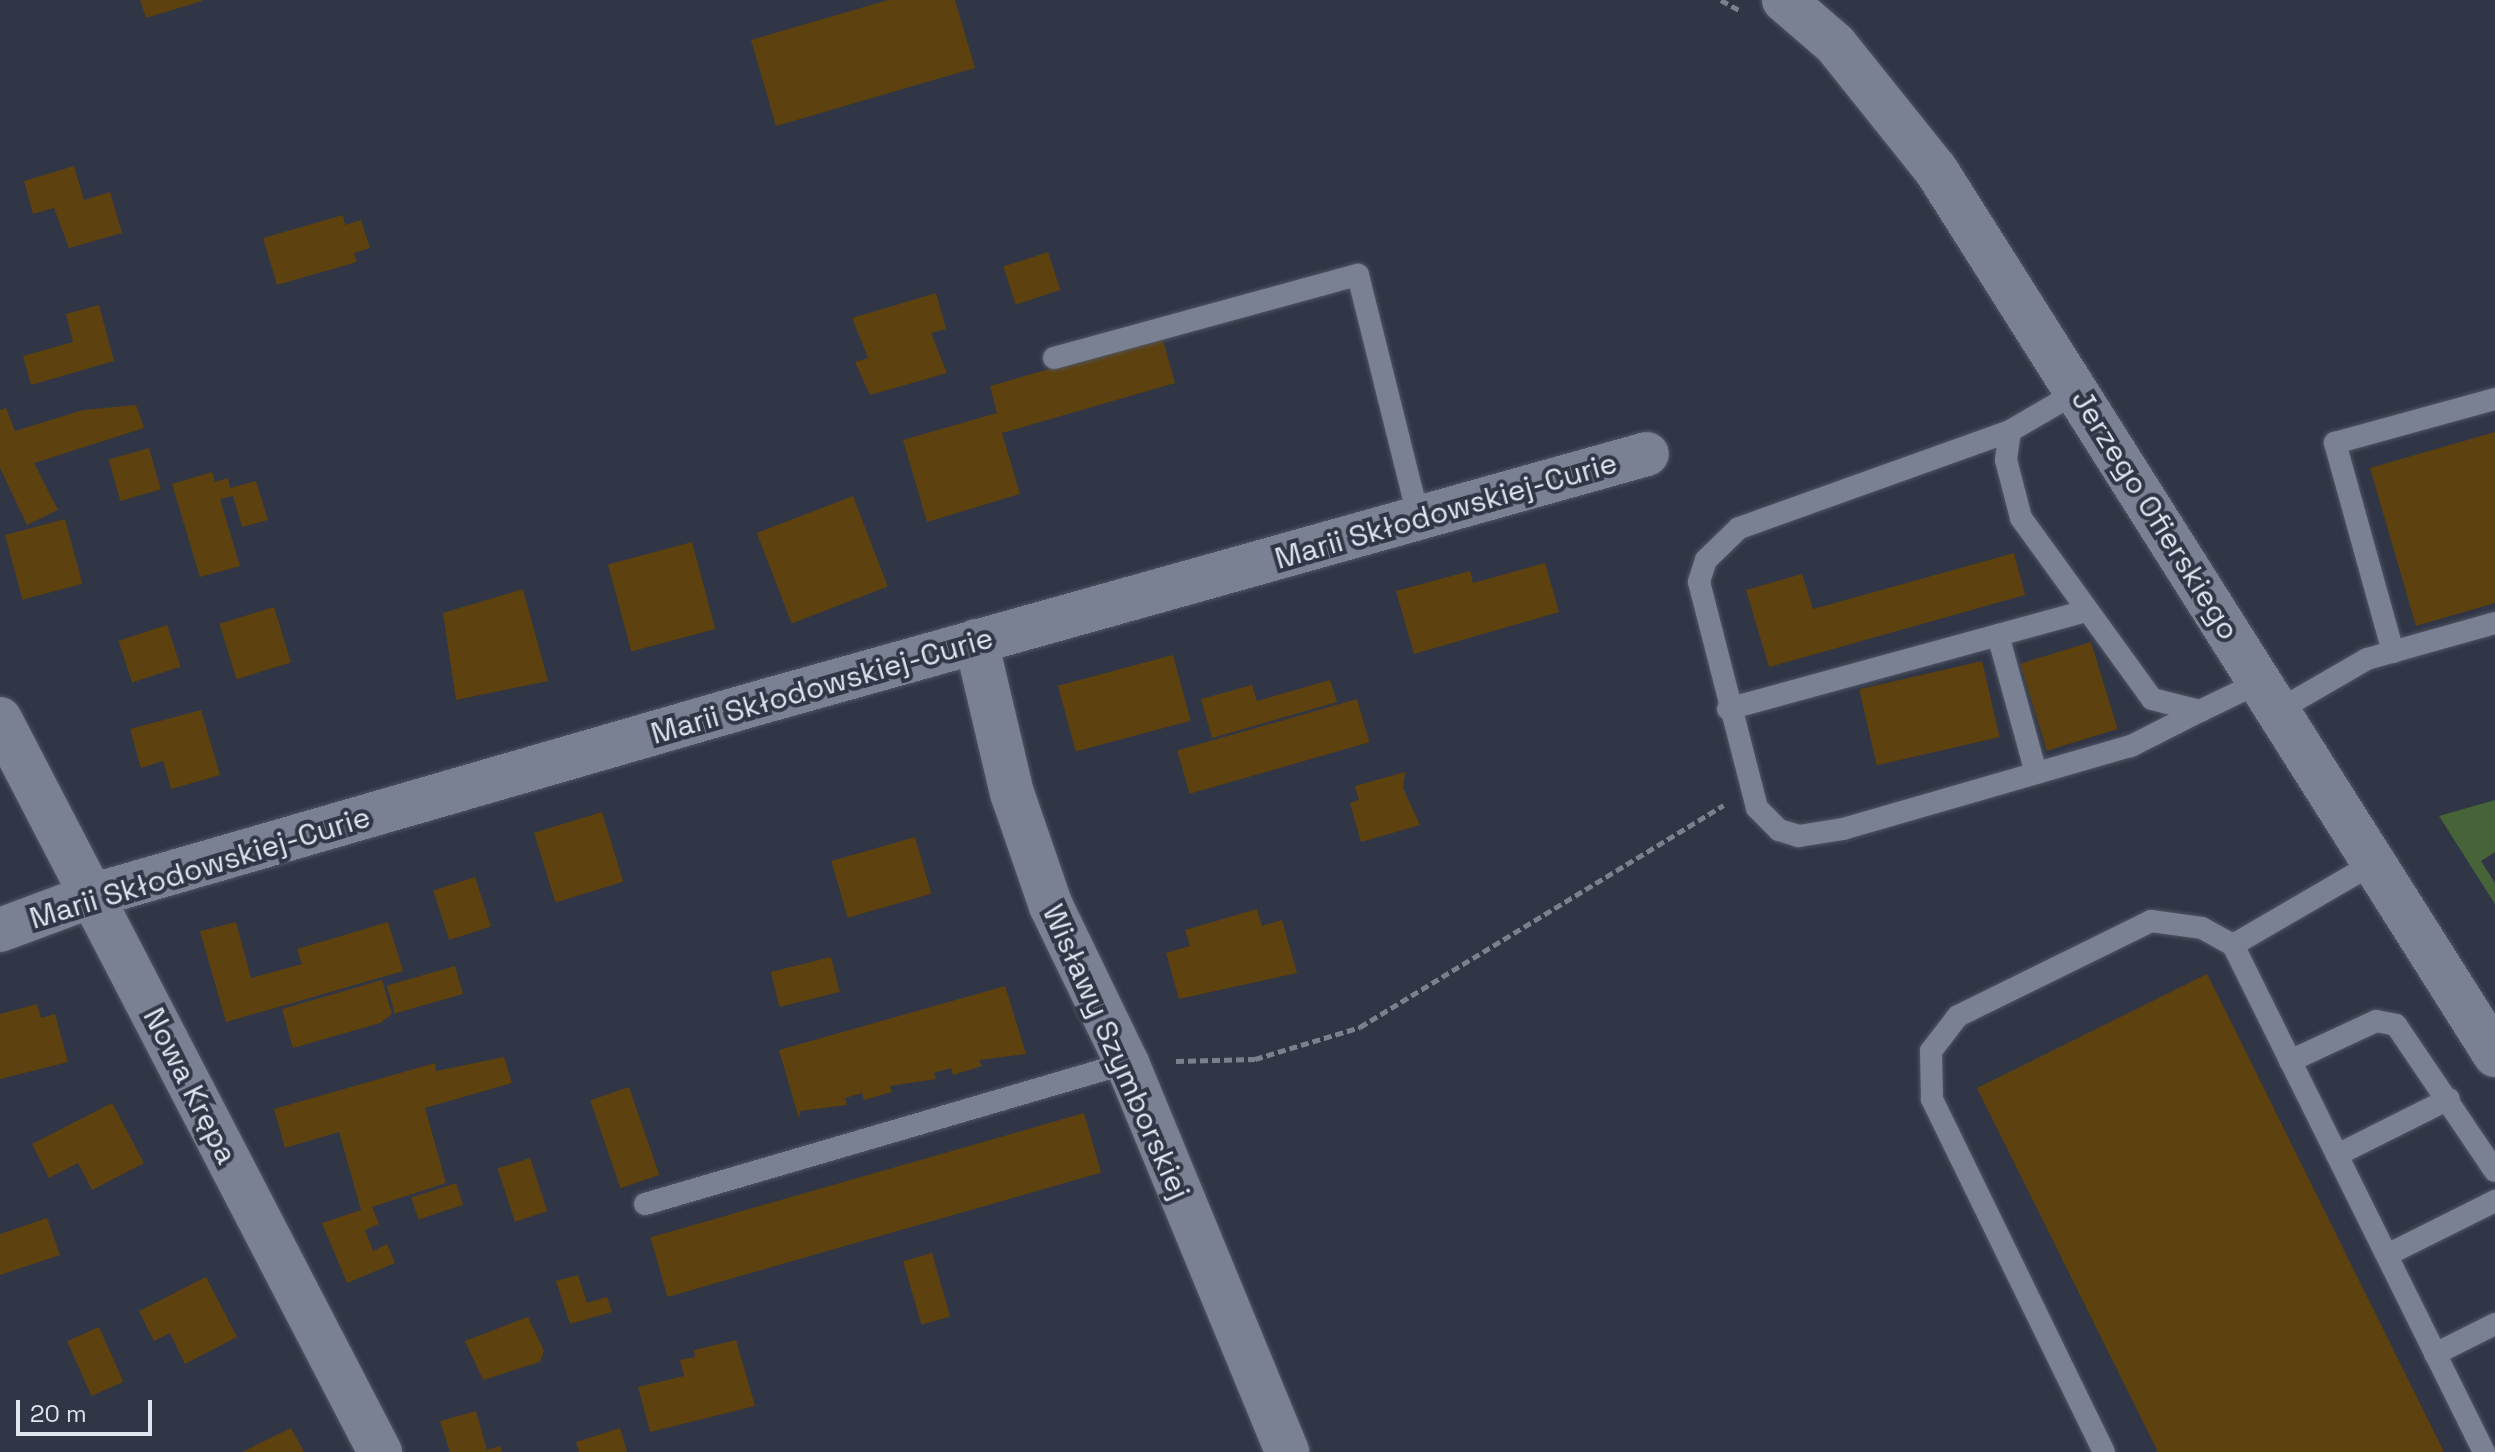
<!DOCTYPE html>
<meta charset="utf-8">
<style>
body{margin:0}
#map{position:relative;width:2495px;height:1452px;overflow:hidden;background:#303646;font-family:"Space Grotesk",sans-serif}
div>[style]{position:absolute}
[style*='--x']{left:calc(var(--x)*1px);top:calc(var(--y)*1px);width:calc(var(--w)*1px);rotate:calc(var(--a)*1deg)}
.green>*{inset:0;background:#476438}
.building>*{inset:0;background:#5d410e;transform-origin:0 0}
.path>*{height:5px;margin-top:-2.5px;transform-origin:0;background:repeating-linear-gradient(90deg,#7b808e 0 8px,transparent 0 12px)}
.roads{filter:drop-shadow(0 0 2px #505563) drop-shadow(0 0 2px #505563)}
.lane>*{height:22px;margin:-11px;padding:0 11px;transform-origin:11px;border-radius:11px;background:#7a8193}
.street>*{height:44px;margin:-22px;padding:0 22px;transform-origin:22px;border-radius:22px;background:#7a8193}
.secondary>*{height:44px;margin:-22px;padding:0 22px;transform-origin:22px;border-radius:22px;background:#7a8193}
span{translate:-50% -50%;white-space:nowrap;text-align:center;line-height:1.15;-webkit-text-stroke:8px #303646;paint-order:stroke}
.street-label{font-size:30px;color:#e1e5f0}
.scale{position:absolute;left:16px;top:1400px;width:136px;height:36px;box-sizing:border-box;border:4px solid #e1e5f0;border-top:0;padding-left:10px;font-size:24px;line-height:28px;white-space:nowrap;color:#e1e5f0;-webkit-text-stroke:6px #303646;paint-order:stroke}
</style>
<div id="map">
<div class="green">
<i style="clip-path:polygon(2495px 800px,2495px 852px,2481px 861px,2495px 883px,2495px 904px,2439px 816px)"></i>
</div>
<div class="building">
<i style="clip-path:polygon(140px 0,202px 0,202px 1px,146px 18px)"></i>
<i style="clip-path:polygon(888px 0,955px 0,975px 68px,776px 126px,751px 40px)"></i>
<i style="clip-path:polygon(74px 166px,84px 200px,110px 192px,122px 233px,69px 248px,54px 208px,33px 214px,24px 181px)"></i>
<i style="clip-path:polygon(343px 215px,345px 225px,361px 220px,370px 248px,354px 253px,357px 262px,277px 285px,263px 238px)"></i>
<i style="left:1048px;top:252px;width:40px;height:47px;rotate:72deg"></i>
<i style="clip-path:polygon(936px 293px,946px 329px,931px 333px,947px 373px,870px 395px,855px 362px,868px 358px,852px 318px)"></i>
<i style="clip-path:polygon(99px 305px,114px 361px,31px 385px,23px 356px,73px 342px,66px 314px)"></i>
<i style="clip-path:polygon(1162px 337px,1175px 383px,1002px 433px,1020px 494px,927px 522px,903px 440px,997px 413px,990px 386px)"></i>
<i style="clip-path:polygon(136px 405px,144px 428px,34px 463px,58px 510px,27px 525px,0 468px,0 410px,6px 408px,15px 431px,83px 410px)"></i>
<i style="clip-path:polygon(2495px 432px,2495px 603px,2416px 626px,2370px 468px)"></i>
<i style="left:149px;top:448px;width:43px;height:42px;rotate:74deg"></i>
<i style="clip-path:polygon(212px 472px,215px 482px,228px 478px,230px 488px,256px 481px,268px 520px,242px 527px,233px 496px,220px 499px,240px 566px,200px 577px,172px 484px)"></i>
<i style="left:853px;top:496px;width:97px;height:103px;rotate:69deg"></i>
<i style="left:65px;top:519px;width:67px;height:62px;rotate:75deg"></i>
<i style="left:692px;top:542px;width:90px;height:87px;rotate:75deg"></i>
<i style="clip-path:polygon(2014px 553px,2025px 595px,1769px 667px,1746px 590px,1802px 574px,1813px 609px)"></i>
<i style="clip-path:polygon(1545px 563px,1559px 612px,1414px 654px,1396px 591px,1470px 571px,1473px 583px)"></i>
<i style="clip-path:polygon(523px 589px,548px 681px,456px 700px,443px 613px)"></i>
<i style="left:274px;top:607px;width:58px;height:57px;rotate:73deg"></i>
<i style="left:167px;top:625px;width:44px;height:51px;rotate:72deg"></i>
<i style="left:2091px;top:642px;width:91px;height:74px;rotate:73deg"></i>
<i style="left:1173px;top:655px;width:68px;height:119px;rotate:75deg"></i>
<i style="left:1982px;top:661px;width:78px;height:126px;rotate:77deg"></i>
<i style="clip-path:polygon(1330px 680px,1337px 702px,1212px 738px,1201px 699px,1252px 685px,1257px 701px)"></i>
<i style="left:1357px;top:699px;width:45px;height:187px;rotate:74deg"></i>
<i style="clip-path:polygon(201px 710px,220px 775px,171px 789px,163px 761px,141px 768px,130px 729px)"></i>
<i style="clip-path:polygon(1405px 772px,1403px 788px,1420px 825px,1361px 842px,1350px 803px,1359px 800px,1355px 786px)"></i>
<i style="left:602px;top:812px;width:73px;height:71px;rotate:73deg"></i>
<i style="left:915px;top:837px;width:59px;height:87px;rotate:74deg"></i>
<i style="left:475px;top:877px;width:52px;height:44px;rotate:72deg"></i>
<i style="clip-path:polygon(1257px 909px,1262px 926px,1282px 920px,1297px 973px,1179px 999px,1166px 953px,1190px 946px,1185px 930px)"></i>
<i style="clip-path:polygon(236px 922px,251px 978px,302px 964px,297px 949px,388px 922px,403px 971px,226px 1022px,200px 931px)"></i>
<i style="left:831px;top:957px;width:36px;height:62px;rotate:76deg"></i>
<i style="left:455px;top:966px;width:29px;height:71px;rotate:74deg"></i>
<i style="clip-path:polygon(2207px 974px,2233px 1026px,2444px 1452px,2158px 1452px,1977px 1088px)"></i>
<i style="clip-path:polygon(382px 980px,392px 1014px,380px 1023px,293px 1048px,282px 1009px)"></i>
<i style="clip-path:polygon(1005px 986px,1026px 1054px,979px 1060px,982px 1066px,953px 1075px,951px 1068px,934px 1073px,936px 1079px,890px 1086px,892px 1092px,864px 1100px,862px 1093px,845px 1098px,847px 1105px,800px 1111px,799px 1119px,779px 1050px)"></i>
<i style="clip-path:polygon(37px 1004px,41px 1018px,55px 1014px,68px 1062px,0 1079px,0 1014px)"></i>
<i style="clip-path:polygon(504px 1057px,512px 1083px,425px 1108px,446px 1183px,372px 1207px,379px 1224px,365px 1230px,373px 1251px,387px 1244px,395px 1263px,347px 1283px,322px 1223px,361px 1210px,339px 1132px,285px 1148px,274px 1109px,435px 1063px,436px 1071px)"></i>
<i style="left:629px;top:1087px;width:93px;height:41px;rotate:71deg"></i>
<i style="clip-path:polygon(112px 1103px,144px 1163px,92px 1190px,78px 1163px,49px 1178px,32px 1144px)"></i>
<i style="left:1084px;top:1113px;width:62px;height:451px;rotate:74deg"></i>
<i style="left:530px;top:1158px;width:56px;height:34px;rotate:72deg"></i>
<i style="left:456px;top:1183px;width:23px;height:47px;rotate:72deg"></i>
<i style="clip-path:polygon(47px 1218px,60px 1255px,0 1275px,0 1234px)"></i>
<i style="left:932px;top:1253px;width:66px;height:30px;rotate:74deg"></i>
<i style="clip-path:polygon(578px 1275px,587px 1303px,607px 1297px,612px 1312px,570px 1324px,556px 1281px)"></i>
<i style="clip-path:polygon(206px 1277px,237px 1337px,185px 1364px,170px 1333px,154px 1341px,139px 1311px)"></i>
<i style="clip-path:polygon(528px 1317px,544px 1351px,540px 1362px,483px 1380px,465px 1341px)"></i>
<i style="left:99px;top:1327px;width:60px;height:35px;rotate:66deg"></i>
<i style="clip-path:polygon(736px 1340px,755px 1406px,650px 1432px,638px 1387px,684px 1376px,680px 1360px,695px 1357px,694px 1350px)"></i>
<i style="clip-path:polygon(476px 1411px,487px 1450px,500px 1446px,502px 1452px,450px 1452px,440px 1421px)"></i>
<i style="clip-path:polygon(291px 1428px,304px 1452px,242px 1452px)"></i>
<i style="clip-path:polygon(620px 1428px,627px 1452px,579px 1452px,576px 1442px)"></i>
</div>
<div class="path">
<i style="--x:1721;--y:0;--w:23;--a:29"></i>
<i style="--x:1176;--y:1061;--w:79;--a:-1.5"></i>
<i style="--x:1255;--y:1059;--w:110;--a:-16.9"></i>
<i style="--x:1360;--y:1027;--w:426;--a:-31.4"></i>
</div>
<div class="roads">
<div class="lane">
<i style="--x:1054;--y:358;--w:315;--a:-15.3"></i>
<i style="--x:1358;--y:275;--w:252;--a:76"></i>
<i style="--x:2077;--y:392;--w:78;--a:149.8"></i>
<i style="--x:2010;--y:431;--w:29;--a:98"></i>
<i style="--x:2006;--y:460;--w:60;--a:75.5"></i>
<i style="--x:2021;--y:518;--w:223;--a:54.1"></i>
<i style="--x:2152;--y:699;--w:49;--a:14"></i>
<i style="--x:2200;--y:711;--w:67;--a:-25.8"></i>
<i style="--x:2010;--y:431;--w:288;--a:160.3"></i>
<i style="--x:1739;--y:528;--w:46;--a:135.9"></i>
<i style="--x:1706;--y:560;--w:23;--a:108"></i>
<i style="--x:1699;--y:582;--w:233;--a:75.6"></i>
<i style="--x:1757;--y:808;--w:31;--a:45"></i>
<i style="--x:1779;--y:830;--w:21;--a:17"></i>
<i style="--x:1799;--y:836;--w:45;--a:-9"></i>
<i style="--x:1843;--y:829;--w:300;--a:-16.1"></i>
<i style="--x:2131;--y:746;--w:77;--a:-26.9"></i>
<i style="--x:1998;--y:635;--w:143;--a:74.6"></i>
<i style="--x:2393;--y:652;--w:217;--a:-105.5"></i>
<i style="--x:2335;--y:443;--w:166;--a:-15.4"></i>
<i style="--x:1728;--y:709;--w:371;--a:-15.3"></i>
<i style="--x:2277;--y:711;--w:104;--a:-30"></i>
<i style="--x:2367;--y:659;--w:133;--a:-15.7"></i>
<i style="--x:2374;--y:863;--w:163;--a:149.8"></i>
<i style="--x:2233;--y:945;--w:566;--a:63.66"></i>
<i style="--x:2290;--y:1061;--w:95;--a:-24.9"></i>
<i style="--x:2376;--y:1021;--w:20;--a:11"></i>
<i style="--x:2396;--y:1025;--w:176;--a:55.9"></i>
<i style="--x:2337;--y:1155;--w:125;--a:-26.6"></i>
<i style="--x:645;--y:1204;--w:502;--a:-16.31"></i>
<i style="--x:2387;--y:1255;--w:121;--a:-26.6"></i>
<i style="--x:2435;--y:1354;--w:67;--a:-26.6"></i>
<i style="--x:2104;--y:1452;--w:393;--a:-116"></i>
<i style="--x:1932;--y:1099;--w:48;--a:-91.2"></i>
<i style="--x:1931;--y:1051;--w:44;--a:-52.4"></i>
<i style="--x:1958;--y:1016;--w:215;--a:-26.2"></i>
<i style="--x:2151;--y:921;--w:51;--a:7.8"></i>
<i style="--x:2202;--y:928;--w:35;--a:29"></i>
</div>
<div class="street">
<i style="--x:976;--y:641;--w:156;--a:76.7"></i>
<i style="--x:1012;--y:793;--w:120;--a:71"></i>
<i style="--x:1051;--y:906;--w:174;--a:64.2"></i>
<i style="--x:1127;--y:1063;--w:421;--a:67.6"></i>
<i style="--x:0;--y:719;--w:826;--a:62.6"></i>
<i style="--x:0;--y:930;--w:97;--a:-20.5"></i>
<i style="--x:91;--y:896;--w:694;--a:-16.14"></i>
<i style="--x:758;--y:703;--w:923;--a:-15.65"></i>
</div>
<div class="secondary">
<i style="--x:1784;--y:0;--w:67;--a:40.8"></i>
<i style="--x:1835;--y:44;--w:161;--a:51.3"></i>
<i style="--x:1936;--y:170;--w:1047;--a:57.72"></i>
</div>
</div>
<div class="street-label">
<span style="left:1446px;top:511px;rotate:-16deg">Marii Skłodowskiej-Curie</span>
<span style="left:2155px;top:515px;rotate:58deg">Jerzego Ofierskiego</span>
<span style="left:822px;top:686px;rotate:-16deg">Marii Skłodowskiej-Curie</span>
<span style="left:200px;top:868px;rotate:-17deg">Marii Skłodowskiej-Curie</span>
<span style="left:1116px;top:1052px;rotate:66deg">Wisławy Szymborskiej</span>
<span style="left:190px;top:1086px;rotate:63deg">Nowa Krępa</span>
</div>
<div class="scale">20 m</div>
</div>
